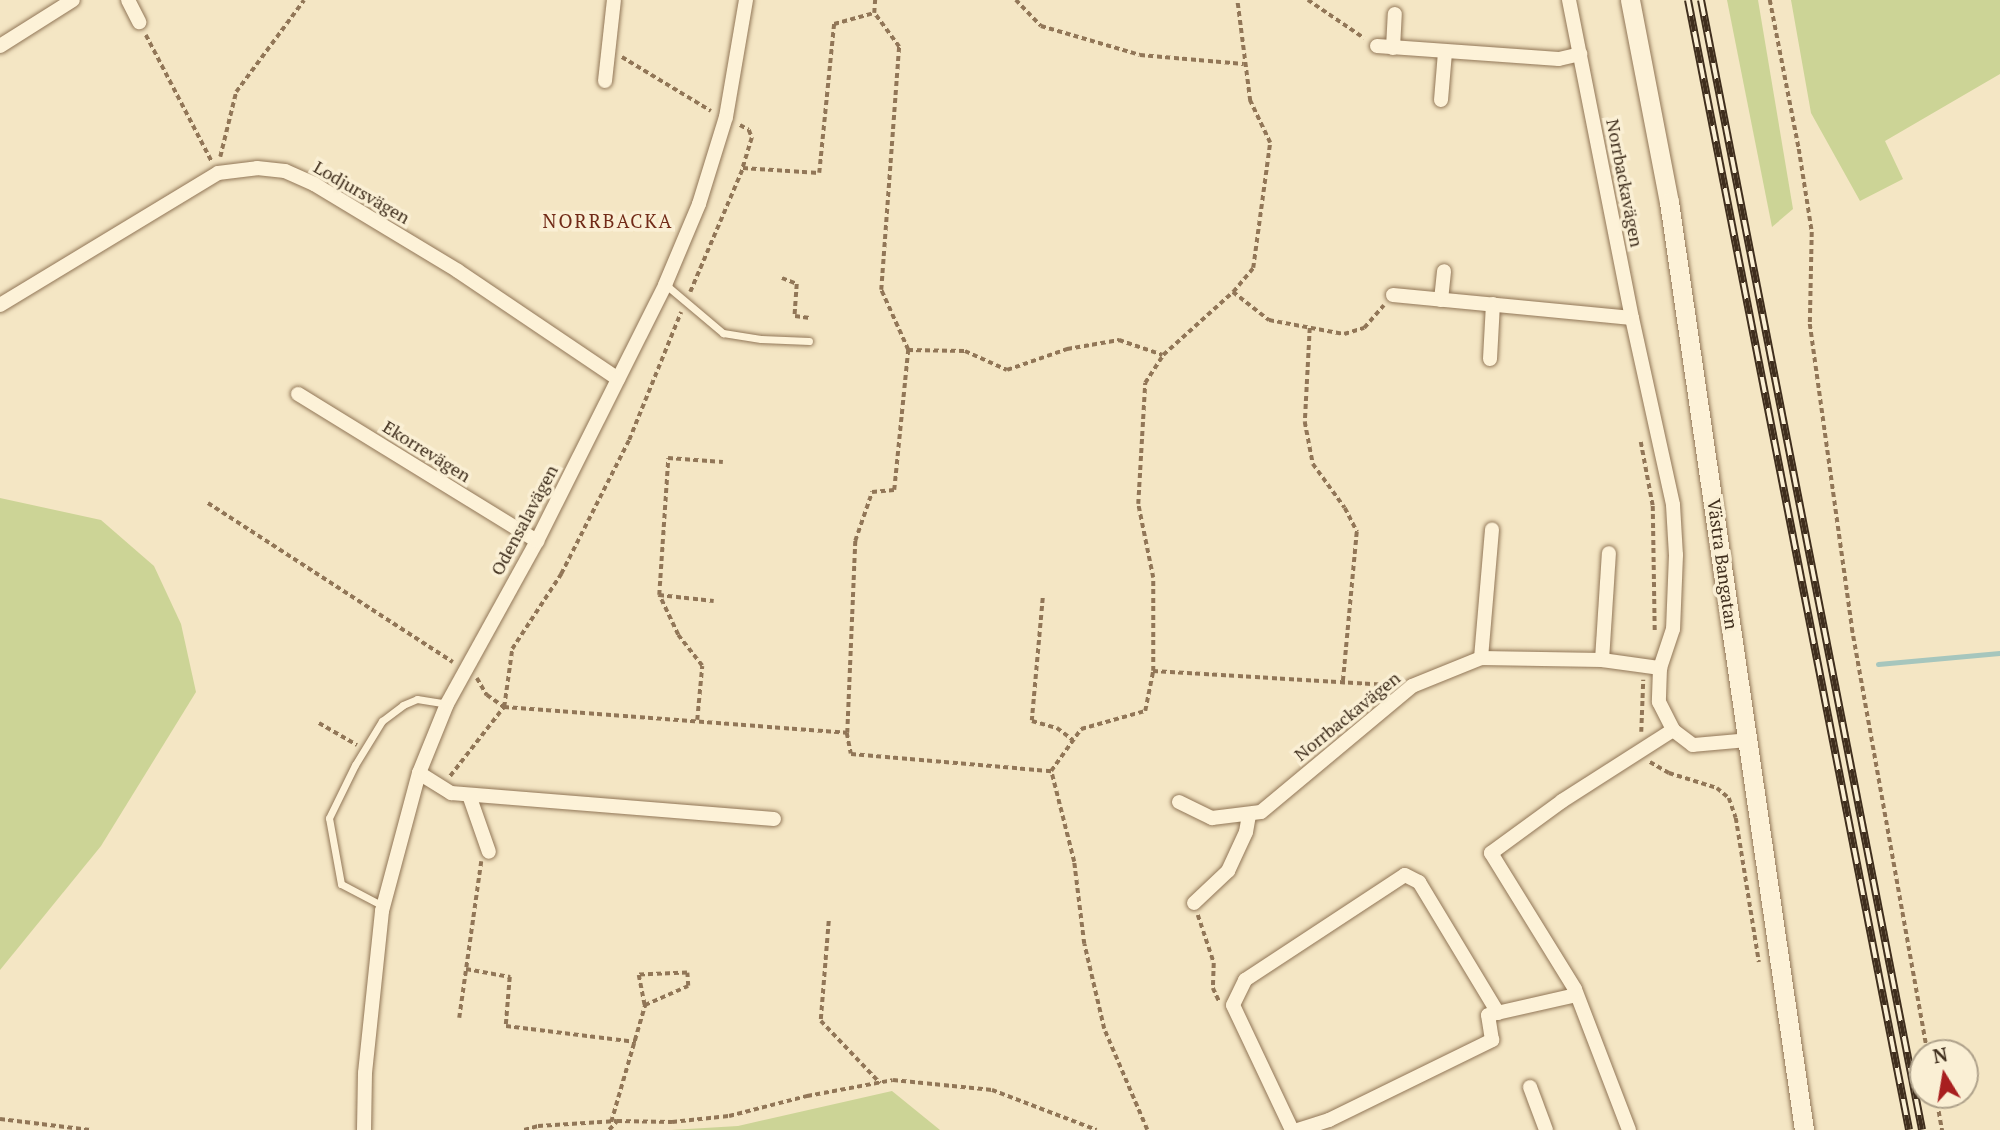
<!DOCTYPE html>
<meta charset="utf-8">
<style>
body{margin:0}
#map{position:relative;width:2000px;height:1130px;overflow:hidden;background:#f4e6c4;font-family:"PT Serif",serif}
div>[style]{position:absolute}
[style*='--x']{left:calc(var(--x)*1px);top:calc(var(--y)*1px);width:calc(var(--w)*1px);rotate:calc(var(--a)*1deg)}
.green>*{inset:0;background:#ccd496}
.stream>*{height:5px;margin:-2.5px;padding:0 2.5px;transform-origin:2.5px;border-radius:2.5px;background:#a6c6bd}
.path>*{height:3.5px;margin-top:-1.75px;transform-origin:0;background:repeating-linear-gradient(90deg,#917657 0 5px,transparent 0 8.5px)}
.roads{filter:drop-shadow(0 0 2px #917657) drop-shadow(0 0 2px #917657)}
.lane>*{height:7px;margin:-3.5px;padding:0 3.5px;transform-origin:3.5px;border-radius:3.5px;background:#fdf2d8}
.street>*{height:14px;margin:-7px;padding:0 7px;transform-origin:7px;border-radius:7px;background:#fdf2d8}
.secondary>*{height:19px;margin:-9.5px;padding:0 9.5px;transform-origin:9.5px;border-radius:9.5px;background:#fdf2d8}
.rail>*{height:8px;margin-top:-4px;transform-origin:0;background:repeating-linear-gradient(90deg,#faefd4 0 16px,#3f2e1d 0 32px);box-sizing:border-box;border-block:2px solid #3f2e1d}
span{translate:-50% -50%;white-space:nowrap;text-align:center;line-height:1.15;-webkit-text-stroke:7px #faefd4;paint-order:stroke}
.street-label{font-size:18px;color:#3f2e1d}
.neighbourhood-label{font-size:19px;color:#712a17;letter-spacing:2px}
.north{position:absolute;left:1909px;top:1039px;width:70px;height:70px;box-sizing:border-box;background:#faefd4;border:2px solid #afa28b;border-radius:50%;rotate:349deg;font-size:19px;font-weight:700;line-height:28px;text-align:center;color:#3f2e1d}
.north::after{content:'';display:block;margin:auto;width:24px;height:32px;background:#a81f1f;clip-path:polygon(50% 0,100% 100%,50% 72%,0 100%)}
</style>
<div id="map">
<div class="green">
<i style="clip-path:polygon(1727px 0,1758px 0,1793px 209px,1772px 227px)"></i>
<i style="clip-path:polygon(1791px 0,2000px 0,2000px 74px,1885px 141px,1903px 179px,1860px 201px,1811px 113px)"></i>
<i style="clip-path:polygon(0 498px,101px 520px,154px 566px,181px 624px,196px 692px,101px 846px,0 970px)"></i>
<i style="clip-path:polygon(892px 1091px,940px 1130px,671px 1130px,738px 1126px)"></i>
</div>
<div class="stream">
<i style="--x:1878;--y:664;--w:122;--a:-5.2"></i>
</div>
<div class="path">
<i style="--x:1016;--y:0;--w:36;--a:46"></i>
<i style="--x:1041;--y:26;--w:103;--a:16.3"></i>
<i style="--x:1140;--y:55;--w:104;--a:4.9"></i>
<i style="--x:1308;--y:0;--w:68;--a:34.2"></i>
<i style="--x:1770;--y:0;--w:152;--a:79"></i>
<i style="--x:1799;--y:149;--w:84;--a:81.1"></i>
<i style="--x:1812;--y:232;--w:92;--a:91.2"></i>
<i style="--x:1810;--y:324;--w:307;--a:82.1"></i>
<i style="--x:1852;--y:628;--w:432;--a:79.9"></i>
<i style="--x:146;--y:35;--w:143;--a:62.5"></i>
<i style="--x:622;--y:57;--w:104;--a:31.2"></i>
<i style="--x:740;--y:125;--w:10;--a:29"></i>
<i style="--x:749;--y:130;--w:9;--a:69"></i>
<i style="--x:752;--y:138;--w:31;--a:107"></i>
<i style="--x:743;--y:168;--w:76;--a:3.8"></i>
<i style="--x:819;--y:173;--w:150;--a:-84.3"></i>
<i style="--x:834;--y:24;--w:41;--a:-15.4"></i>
<i style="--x:220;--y:157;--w:67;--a:-76.2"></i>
<i style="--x:236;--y:92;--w:114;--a:-53.5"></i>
<i style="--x:782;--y:278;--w:16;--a:22"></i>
<i style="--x:797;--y:284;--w:32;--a:94"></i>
<i style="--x:795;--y:316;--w:15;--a:8"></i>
<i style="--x:690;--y:292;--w:135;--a:-66.9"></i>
<i style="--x:1233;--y:292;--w:46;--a:37.9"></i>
<i style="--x:1269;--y:320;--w:76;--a:10.6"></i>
<i style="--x:1344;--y:334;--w:21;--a:-17"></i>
<i style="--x:1364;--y:328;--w:30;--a:-49"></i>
<i style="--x:1310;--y:328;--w:94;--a:93"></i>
<i style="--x:1305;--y:422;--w:43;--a:79.2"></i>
<i style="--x:1313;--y:464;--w:54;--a:54"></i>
<i style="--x:1345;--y:508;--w:27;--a:63"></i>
<i style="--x:1357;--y:532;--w:153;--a:95.3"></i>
<i style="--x:908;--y:350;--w:57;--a:1"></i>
<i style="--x:965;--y:351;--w:46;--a:24.3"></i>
<i style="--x:1007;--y:370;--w:64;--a:-19.3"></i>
<i style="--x:1067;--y:349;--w:53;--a:-9.8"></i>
<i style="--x:1119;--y:340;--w:46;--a:18.8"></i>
<i style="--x:1641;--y:442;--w:65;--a:79.4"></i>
<i style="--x:1653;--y:506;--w:126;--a:89.1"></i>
<i style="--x:208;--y:503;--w:292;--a:33"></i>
<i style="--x:659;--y:595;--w:55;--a:6.2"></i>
<i style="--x:1043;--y:598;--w:123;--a:95.1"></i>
<i style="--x:1032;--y:721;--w:26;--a:16"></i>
<i style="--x:1057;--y:728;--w:20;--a:37"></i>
<i style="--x:1153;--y:671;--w:236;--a:3.4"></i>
<i style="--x:477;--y:678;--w:20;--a:60"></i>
<i style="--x:487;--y:695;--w:21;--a:35"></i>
<i style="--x:504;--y:707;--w:344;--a:4.3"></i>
<i style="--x:847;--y:733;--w:192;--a:-87.6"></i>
<i style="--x:855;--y:541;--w:52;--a:-70.9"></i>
<i style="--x:872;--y:492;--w:22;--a:-5"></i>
<i style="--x:894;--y:490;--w:141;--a:-84.3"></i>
<i style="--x:908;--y:350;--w:66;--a:-114.2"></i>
<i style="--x:881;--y:290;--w:244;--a:-85.8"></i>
<i style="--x:899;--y:47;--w:42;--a:-126.3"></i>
<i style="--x:874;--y:13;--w:13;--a:-86"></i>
<i style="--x:697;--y:720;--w:54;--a:-84.7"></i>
<i style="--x:702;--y:666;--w:39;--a:-128"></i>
<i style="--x:678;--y:635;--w:44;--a:-115.4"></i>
<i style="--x:659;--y:595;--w:137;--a:-86.2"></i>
<i style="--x:668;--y:458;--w:55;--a:4.2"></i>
<i style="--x:319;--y:723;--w:44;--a:30.1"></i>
<i style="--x:1641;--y:732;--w:52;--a:-87.8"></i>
<i style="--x:847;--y:733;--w:21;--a:79"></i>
<i style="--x:851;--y:754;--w:201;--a:4.9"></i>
<i style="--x:1650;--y:762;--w:22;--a:30"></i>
<i style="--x:1669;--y:773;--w:50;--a:17.4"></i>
<i style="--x:1717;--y:788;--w:16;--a:40"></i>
<i style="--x:1729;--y:798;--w:21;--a:71"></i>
<i style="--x:1736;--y:818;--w:146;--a:80.9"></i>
<i style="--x:450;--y:776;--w:88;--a:-52"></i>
<i style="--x:504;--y:707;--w:59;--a:-82.1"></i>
<i style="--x:512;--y:649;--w:90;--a:-56.8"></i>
<i style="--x:561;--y:574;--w:150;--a:-63.1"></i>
<i style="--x:629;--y:440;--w:138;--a:-67.9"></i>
<i style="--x:1198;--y:915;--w:51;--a:71.6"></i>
<i style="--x:1214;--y:963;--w:25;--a:92"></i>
<i style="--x:1213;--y:988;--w:14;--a:65"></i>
<i style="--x:829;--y:921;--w:100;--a:94.6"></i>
<i style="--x:821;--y:1021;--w:86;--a:46.4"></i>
<i style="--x:466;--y:969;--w:45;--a:10.3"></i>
<i style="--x:510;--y:977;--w:49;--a:94.7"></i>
<i style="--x:506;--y:1026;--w:131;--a:7"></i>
<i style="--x:459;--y:1018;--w:158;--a:-82"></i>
<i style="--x:1936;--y:1095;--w:36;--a:80"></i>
<i style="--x:0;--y:1119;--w:91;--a:7"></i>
<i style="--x:611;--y:1122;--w:122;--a:-73.8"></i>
<i style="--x:645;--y:1005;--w:47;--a:-23.8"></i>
<i style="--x:688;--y:986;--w:13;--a:-94"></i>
<i style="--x:687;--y:973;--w:48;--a:177.6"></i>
<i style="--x:639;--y:975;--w:31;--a:79"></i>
<i style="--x:524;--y:1130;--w:15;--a:-16"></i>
<i style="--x:538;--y:1126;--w:79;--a:-3.6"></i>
<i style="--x:617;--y:1121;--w:55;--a:1"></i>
<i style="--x:672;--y:1122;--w:57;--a:-6"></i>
<i style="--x:729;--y:1116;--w:81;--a:-14.4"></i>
<i style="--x:807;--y:1096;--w:87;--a:-10.5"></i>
<i style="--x:893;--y:1080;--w:100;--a:5.8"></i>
<i style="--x:992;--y:1090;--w:112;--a:20.9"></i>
<i style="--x:609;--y:1130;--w:12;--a:-48"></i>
<i style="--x:1147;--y:1130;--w:110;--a:-113.1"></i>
<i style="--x:1104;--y:1029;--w:87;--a:-103.2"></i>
<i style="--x:1084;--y:944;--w:83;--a:-97"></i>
<i style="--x:1074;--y:862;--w:94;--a:-104.2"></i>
<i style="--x:1051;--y:771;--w:52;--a:-54.5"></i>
<i style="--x:1081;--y:729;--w:66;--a:-15.7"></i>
<i style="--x:1145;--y:711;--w:41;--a:-78.7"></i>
<i style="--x:1153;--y:671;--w:93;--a:-90"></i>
<i style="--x:1153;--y:578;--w:76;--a:-101.5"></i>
<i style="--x:1138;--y:504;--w:121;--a:-86.7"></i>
<i style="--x:1145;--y:383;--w:33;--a:-57"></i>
<i style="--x:1163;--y:355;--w:94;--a:-42"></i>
<i style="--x:1233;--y:292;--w:31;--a:-50"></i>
<i style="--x:1253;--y:268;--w:126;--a:-82.3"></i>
<i style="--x:1270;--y:143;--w:47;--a:-115.5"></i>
<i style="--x:1250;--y:101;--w:102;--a:-97.3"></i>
</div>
<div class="roads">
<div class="lane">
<i style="--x:666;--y:285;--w:75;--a:40.1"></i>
<i style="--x:723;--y:333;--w:38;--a:9"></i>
<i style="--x:761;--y:339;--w:48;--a:2.4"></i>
<i style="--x:383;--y:906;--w:47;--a:-152.4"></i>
<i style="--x:341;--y:884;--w:67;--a:-100.3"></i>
<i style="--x:329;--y:818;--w:59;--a:-63.9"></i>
<i style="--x:355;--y:765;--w:52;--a:-58.5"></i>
<i style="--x:382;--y:721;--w:26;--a:-37"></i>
<i style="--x:403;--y:705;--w:15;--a:-23"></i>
<i style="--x:417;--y:699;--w:30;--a:9"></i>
</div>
<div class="street">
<i style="--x:128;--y:0;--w:25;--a:63"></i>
<i style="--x:1569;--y:0;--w:324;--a:78.8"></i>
<i style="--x:1632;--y:318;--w:191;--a:77.6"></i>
<i style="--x:1673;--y:505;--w:50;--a:86.6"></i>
<i style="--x:1676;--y:555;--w:74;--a:92.3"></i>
<i style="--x:1673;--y:629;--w:41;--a:108.4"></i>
<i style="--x:1660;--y:668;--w:34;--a:92"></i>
<i style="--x:1659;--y:702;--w:31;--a:63"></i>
<i style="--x:1673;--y:730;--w:25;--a:37"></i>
<i style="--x:1693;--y:745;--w:56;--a:-5.1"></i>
<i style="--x:0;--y:46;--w:86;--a:-32.2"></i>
<i style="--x:1377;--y:46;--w:182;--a:4.1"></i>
<i style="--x:1559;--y:59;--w:22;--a:-13"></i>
<i style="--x:1393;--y:48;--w:34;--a:-87"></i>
<i style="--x:605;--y:81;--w:81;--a:-83.7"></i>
<i style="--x:1441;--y:100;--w:48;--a:-85.2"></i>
<i style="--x:1393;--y:295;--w:240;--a:5.5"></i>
<i style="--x:1441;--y:300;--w:29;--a:-84"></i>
<i style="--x:0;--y:305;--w:255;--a:-31.2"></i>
<i style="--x:218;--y:173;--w:39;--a:-7"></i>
<i style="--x:257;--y:168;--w:28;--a:6"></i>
<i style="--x:285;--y:171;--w:32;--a:24"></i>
<i style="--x:314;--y:184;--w:168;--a:31.1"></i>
<i style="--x:458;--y:271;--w:193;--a:34"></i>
<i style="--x:1490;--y:359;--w:55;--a:-86.9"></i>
<i style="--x:298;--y:394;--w:281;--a:31.6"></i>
<i style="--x:1481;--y:658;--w:129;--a:-85.1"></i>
<i style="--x:1602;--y:660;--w:107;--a:-86.3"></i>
<i style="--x:419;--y:773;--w:38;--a:32"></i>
<i style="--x:451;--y:793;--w:324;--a:4.6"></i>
<i style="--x:469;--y:795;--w:60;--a:70.7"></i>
<i style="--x:1179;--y:802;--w:37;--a:26"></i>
<i style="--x:1212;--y:818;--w:49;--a:-7"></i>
<i style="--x:1261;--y:812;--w:197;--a:-39.8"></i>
<i style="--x:1412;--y:686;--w:74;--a:-22.1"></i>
<i style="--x:1481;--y:658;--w:121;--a:0.9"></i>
<i style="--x:1602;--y:660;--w:59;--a:7.9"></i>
<i style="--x:1194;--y:903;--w:47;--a:-43.3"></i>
<i style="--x:1228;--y:871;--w:43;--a:-65.2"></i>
<i style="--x:1246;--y:832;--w:17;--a:-80"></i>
<i style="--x:1530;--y:1087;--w:46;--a:69.6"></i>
<i style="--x:364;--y:1130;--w:57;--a:-89"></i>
<i style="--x:365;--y:1073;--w:163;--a:-84"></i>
<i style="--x:382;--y:911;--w:143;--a:-75"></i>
<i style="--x:419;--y:773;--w:74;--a:-67.9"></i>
<i style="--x:447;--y:704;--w:186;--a:-61.1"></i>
<i style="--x:537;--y:541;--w:286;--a:-63.4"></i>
<i style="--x:665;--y:285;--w:88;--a:-67.2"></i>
<i style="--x:699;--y:204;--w:91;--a:-72.8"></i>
<i style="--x:726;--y:117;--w:119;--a:-80.3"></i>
<i style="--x:1292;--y:1130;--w:138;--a:-115.3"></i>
<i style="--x:1233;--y:1005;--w:28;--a:-64"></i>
<i style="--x:1245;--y:980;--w:191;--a:-33.3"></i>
<i style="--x:1405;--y:875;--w:16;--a:27"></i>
<i style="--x:1419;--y:882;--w:153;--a:58.9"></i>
<i style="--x:1298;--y:1130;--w:33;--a:-18"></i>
<i style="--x:1329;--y:1120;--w:182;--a:-26.1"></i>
<i style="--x:1492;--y:1040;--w:25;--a:-99"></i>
<i style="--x:1488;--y:1015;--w:90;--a:-12.8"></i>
<i style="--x:1629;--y:1130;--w:151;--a:-111"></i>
<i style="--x:1575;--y:989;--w:160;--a:-121.7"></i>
<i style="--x:1491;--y:853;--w:88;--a:-36.2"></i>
<i style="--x:1562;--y:801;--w:132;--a:-32.6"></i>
</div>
<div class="secondary">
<i style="--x:1630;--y:0;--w:206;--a:79.1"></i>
<i style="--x:1669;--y:202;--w:938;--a:81.72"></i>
</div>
</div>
<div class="rail">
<i style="--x:1688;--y:0;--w:1151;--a:78.93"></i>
<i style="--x:1701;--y:0;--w:1151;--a:78.93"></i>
</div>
<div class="street-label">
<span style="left:1625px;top:183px;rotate:79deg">Norrbackavägen</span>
<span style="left:362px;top:192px;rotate:30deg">Lodjursvägen</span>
<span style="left:427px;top:451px;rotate:32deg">Ekorrevägen</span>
<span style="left:524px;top:520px;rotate:-62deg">Odensalavägen</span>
<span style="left:1723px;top:564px;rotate:82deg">Västra Bangatan</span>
<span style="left:1347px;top:716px;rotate:-39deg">Norrbackavägen</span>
</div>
<div class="neighbourhood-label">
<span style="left:608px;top:221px">NORRBACKA</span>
</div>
<div class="north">N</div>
</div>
